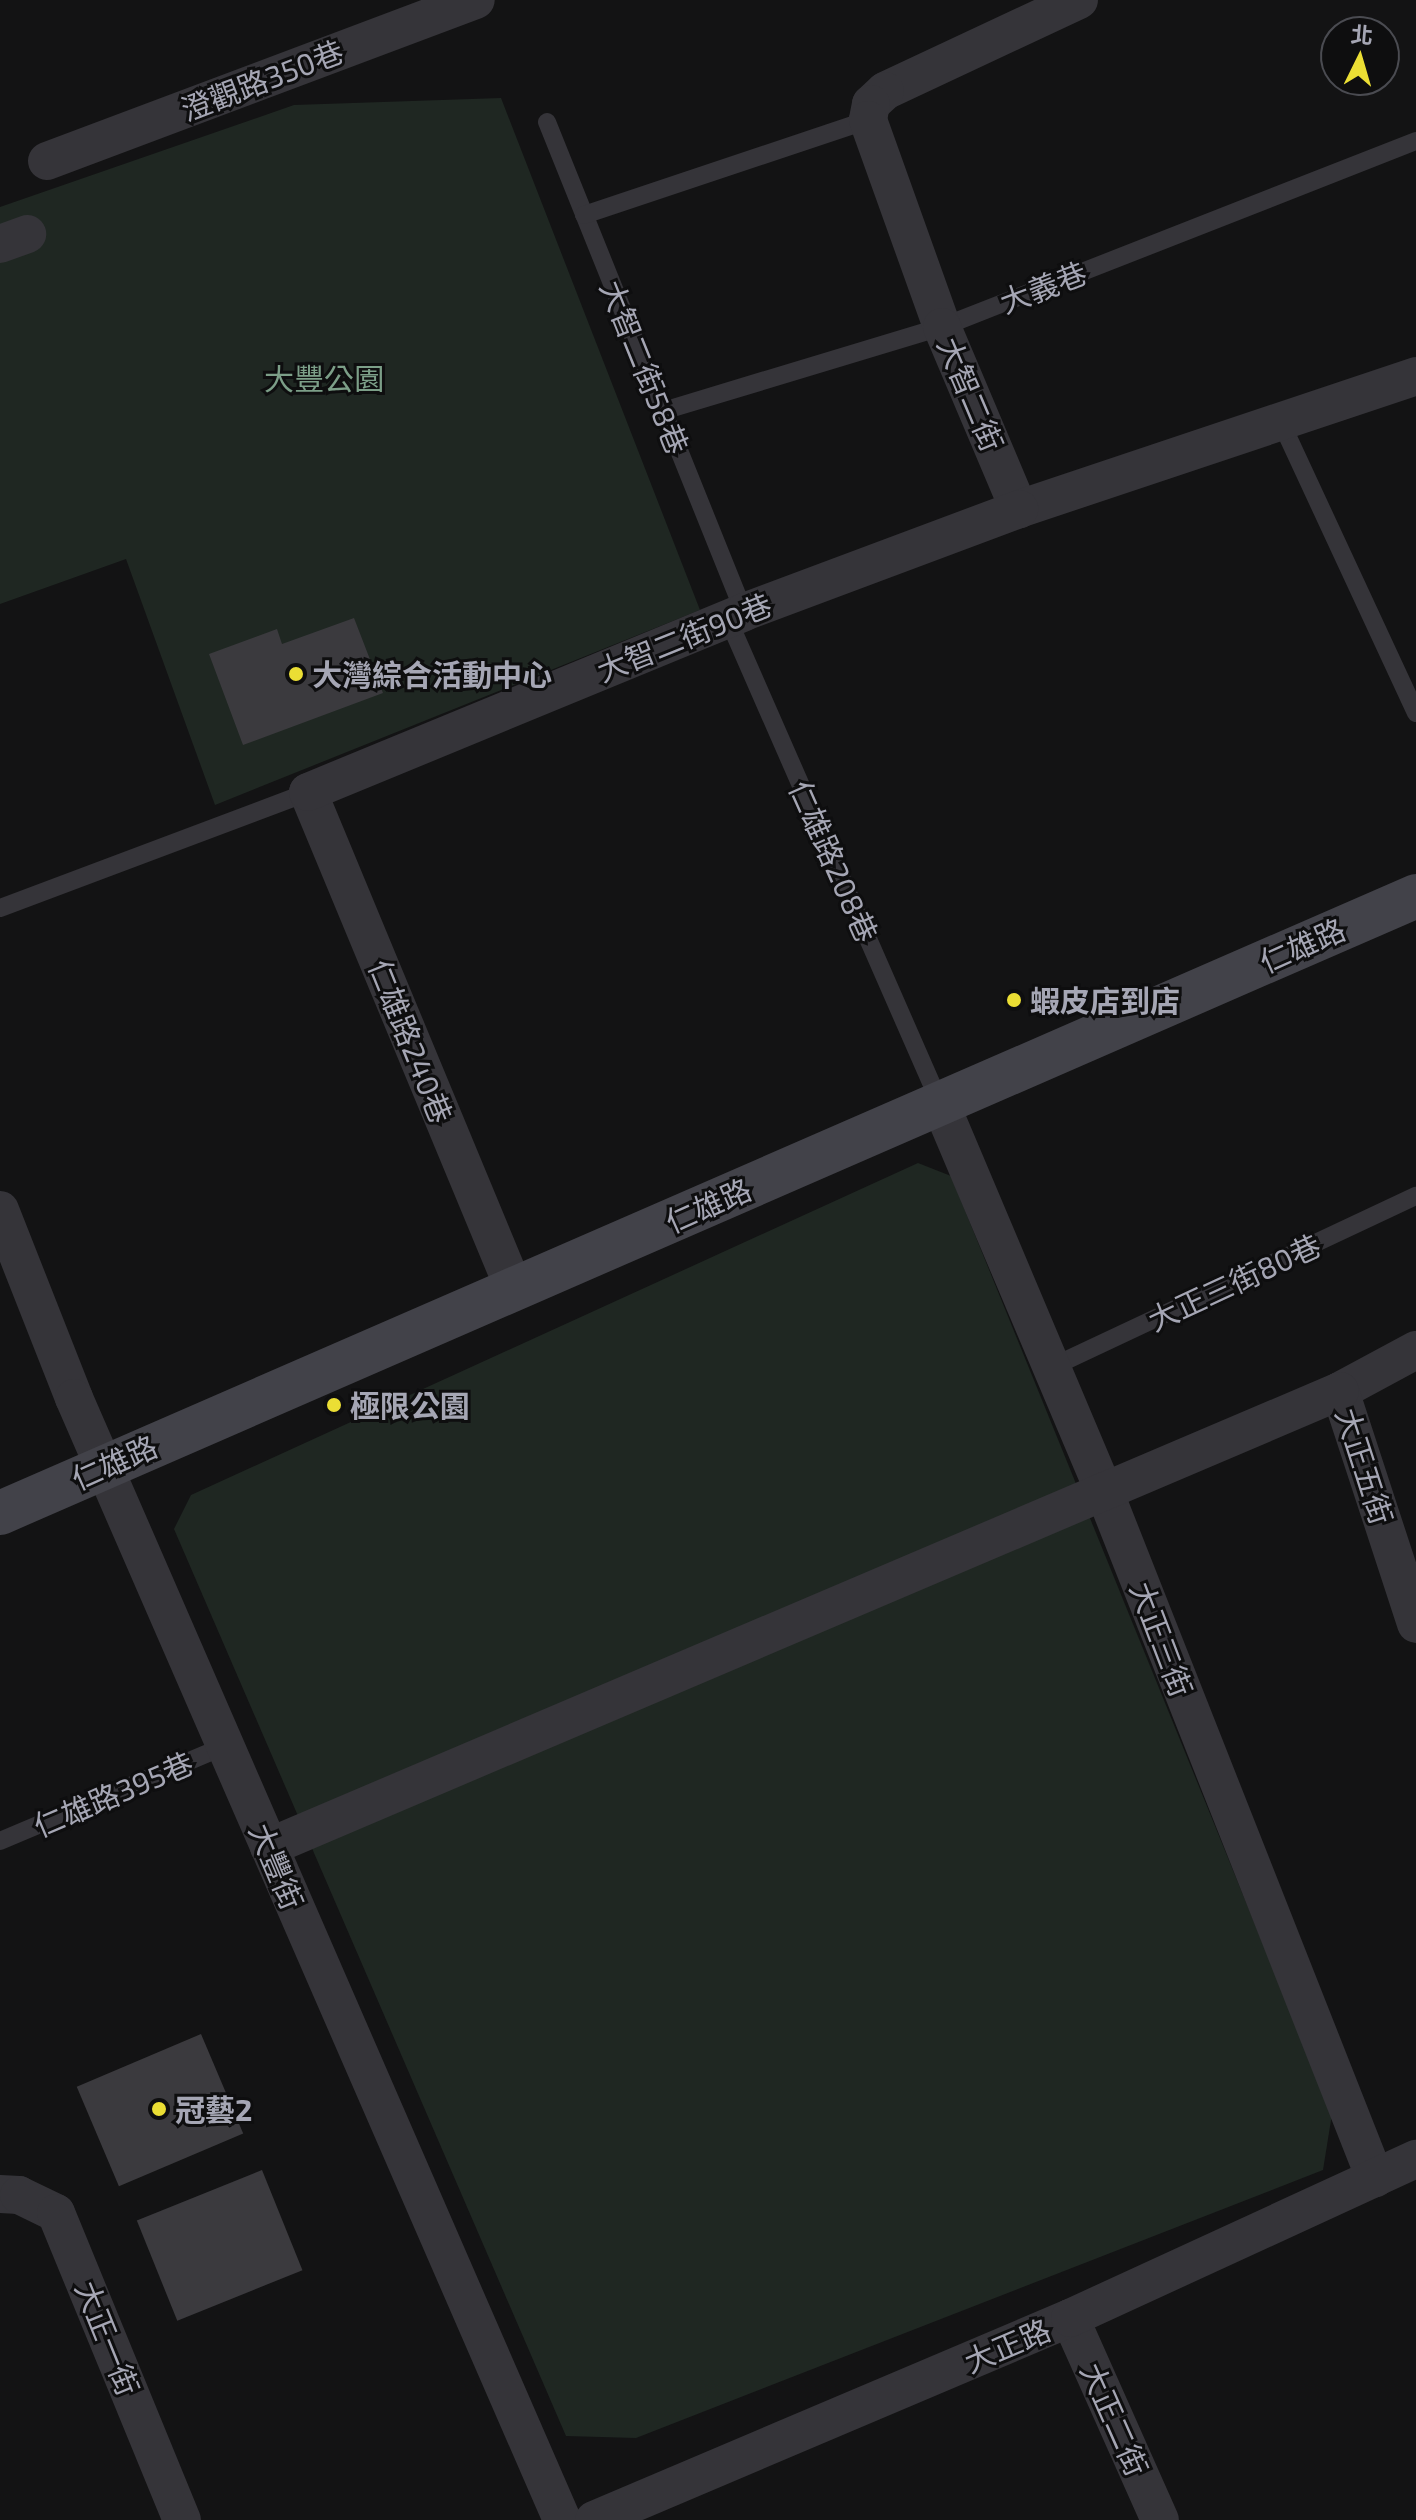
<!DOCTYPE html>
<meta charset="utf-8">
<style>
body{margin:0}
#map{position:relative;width:1416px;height:2520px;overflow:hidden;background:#131314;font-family:"Exo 2","Noto Sans TC",sans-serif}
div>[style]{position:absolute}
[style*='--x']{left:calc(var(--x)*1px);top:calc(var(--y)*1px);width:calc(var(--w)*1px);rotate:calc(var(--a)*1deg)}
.green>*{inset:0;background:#1f2722}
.building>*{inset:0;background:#3b3a3e;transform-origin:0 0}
.lane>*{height:18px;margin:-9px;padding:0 9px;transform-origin:9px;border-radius:9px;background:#353439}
.street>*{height:38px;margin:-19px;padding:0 19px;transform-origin:19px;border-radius:19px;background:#353439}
.secondary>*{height:44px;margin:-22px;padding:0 22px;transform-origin:22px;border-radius:22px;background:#424249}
.dots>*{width:22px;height:22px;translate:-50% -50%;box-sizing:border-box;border:4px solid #0e0e0f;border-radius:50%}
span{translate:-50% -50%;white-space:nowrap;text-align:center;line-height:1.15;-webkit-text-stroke:6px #0e0e0f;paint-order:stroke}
.street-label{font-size:30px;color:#a5a6b4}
.park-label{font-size:30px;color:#7c9f88}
.poi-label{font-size:30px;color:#a5a6b4;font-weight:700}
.left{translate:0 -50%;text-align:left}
.north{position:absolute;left:1320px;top:16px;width:80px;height:80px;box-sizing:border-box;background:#0e0e0f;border:2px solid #4a4b51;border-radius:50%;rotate:5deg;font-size:22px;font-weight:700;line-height:32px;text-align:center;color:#a5a6b4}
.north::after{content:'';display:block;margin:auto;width:28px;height:36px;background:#ebde34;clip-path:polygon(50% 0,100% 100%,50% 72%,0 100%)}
</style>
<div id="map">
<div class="green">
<i style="clip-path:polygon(501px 98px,700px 610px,215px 805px,126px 559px,0 604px,0 207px,294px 105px)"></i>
<i style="clip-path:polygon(918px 1163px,951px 1176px,1332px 2114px,1323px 2170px,636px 2438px,566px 2436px,174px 1529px,191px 1495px)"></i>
</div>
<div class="building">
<i style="clip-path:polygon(354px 618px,383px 693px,243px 745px,209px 654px,277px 629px,282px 644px)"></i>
<i style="left:201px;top:2034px;width:108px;height:135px;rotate:67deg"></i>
<i style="left:262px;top:2170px;width:108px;height:135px;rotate:68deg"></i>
</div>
<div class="lane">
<i style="--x:547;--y:122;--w:528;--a:68.1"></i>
<i style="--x:584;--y:215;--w:299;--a:-18.5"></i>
<i style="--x:663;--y:411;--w:291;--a:-16.8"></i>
<i style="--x:942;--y:327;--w:509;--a:-21.43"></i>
<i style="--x:1280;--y:420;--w:323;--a:65.1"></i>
<i style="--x:728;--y:619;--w:528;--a:66.35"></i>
<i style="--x:0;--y:908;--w:329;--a:-20.6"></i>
<i style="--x:1052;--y:1367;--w:402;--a:-25.2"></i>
<i style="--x:0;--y:1841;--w:244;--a:-22.9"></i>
</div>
<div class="street">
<i style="--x:1079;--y:0;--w:214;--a:154.9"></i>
<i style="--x:885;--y:91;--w:19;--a:137"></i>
<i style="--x:871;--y:104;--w:16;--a:101"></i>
<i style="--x:868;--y:120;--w:220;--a:70.3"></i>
<i style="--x:942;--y:327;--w:198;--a:67.1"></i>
<i style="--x:1019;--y:509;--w:419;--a:-18.5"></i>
<i style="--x:47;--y:161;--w:458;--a:-20.6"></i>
<i style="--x:0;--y:244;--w:29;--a:-20"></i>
<i style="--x:940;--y:1103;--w:421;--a:67.1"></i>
<i style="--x:1104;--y:1491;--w:739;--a:68.47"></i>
<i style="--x:0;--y:1210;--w:202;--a:68.5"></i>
<i style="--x:74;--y:1398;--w:1224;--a:66.49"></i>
<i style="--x:515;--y:1291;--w:540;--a:-112.53"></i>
<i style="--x:308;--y:792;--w:472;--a:-22.4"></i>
<i style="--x:744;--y:612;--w:294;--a:-20.5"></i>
<i style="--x:1416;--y:1350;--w:86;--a:151.7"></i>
<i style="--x:1340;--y:1391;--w:245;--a:71.9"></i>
<i style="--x:269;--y:1847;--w:1164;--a:-23.06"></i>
<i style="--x:0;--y:2194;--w:19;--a:3"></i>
<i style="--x:19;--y:2195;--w:41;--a:25.9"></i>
<i style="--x:56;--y:2213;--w:332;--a:67.7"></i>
<i style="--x:1070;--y:2318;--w:221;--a:66"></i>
<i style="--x:594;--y:2520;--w:517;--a:-22.99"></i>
<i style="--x:1070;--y:2318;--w:381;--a:-24.7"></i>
</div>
<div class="secondary">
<i style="--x:0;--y:1513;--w:1545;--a:-23.54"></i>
</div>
<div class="dots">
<i style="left:296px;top:674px;background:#ebde34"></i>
<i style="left:1014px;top:1000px;background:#ebde34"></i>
<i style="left:334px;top:1405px;background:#ebde34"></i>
<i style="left:159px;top:2109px;background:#ebde34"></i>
</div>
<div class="street-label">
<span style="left:262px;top:80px;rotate:-21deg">澄觀路350巷</span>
<span style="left:1043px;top:287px;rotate:-21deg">大義巷</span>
<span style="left:645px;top:367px;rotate:68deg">大智二街58巷</span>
<span style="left:971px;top:394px;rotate:67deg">大智二街</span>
<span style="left:684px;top:637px;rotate:-22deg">大智二街90巷</span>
<span style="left:834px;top:861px;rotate:66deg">仁雄路208巷</span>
<span style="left:1302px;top:945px;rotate:-24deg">仁雄路</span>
<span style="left:411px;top:1041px;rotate:68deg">仁雄路240巷</span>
<span style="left:708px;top:1205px;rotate:-24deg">仁雄路</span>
<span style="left:1234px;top:1282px;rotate:-25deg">大正三街80巷</span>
<span style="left:114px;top:1462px;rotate:-24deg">仁雄路</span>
<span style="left:1365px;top:1466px;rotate:72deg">大正五街</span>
<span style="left:1162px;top:1639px;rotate:69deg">大正三街</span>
<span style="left:113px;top:1794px;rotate:-23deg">仁雄路395巷</span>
<span style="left:277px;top:1866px;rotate:67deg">大豐街</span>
<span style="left:108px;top:2338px;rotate:68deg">大正一街</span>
<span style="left:1007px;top:2345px;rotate:-23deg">大正路</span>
<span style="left:1115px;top:2419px;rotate:66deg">大正二街</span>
</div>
<div class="park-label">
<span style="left:324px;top:378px">大豐公園</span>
</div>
<div class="poi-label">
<span class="left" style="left:312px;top:674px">大灣綜合活動中心</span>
<span class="left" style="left:1030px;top:1000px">蝦皮店到店</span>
<span class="left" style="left:350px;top:1405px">極限公園</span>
<span class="left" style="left:175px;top:2109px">冠藝2</span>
</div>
<div class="north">北</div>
</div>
